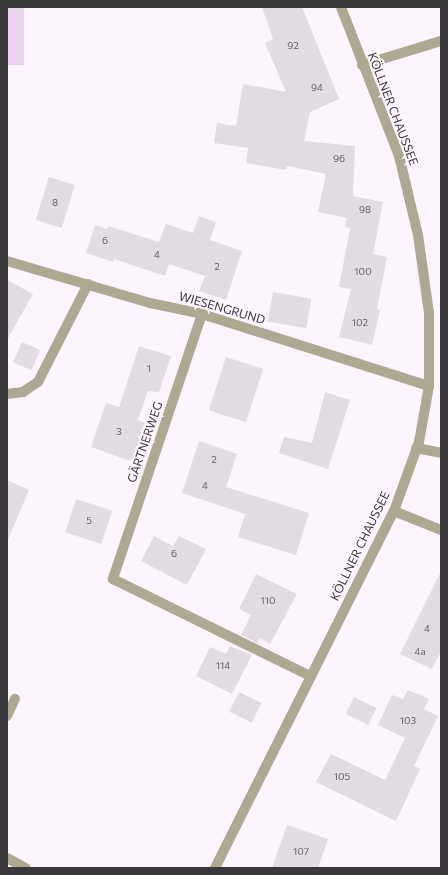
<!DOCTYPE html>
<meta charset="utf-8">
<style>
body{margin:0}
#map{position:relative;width:448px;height:875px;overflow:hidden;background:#fcf5fd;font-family:Commissioner,sans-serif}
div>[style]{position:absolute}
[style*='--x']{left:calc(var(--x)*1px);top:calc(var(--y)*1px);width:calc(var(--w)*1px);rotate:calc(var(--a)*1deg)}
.green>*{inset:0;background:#ebd2ee;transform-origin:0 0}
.building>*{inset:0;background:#e2dbe3;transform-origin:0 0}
.minor>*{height:10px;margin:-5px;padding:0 5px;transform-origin:5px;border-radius:5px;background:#aea890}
span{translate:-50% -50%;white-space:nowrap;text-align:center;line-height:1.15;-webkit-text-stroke:4px #fcf5fd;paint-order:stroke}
.number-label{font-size:10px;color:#646165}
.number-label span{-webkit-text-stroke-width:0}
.street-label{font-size:12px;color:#3a383b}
.frame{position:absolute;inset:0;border:8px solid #3a383b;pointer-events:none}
</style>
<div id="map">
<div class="green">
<i style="left:7px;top:7px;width:17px;height:58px"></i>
</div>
<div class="building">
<i style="clip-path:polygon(262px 7px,302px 7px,339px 99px,310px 112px,304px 141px,355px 146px,353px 196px,383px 202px,373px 254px,387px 257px,377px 309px,380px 310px,372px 345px,339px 337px,351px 289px,339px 287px,350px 228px,345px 227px,347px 218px,318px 212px,326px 174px,287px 166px,286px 170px,246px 163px,248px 148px,214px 143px,217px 123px,236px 126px,243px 84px,286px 92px,265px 43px,273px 39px)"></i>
<i style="left:49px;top:177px;width:27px;height:45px;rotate:17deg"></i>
<i style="clip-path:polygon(199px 216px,216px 222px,210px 240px,242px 251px,226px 300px,199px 291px,205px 276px,169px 264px,165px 276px,114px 259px,113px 262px,86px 253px,95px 225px,107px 229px,108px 226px,159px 242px,166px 224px,193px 233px)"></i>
<i style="clip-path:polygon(7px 280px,33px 294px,7px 340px)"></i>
<i style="left:273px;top:292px;width:39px;height:30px;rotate:10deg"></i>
<i style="left:22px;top:342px;width:20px;height:22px;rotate:24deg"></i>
<i style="clip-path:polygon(139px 346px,171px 356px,159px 392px,148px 391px,138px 420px,146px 423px,133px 462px,91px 447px,106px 403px,119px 407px)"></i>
<i style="left:226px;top:357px;width:39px;height:56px;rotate:18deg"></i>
<i style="clip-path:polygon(325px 392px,350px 400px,328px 469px,279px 453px,284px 437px,312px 443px)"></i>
<i style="clip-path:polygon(199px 441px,237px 454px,226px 487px,309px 513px,296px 555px,238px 537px,245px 514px,182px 493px)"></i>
<i style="clip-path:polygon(7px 480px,29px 490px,7px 542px)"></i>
<i style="left:76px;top:499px;width:38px;height:35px;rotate:18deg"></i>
<i style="clip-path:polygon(154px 536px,173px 546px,179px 536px,206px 549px,187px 585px,141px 561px)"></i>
<i style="clip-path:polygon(441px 571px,441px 651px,432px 669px,400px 654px)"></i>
<i style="clip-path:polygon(256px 574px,297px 594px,270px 644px,260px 638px,257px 643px,241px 635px,251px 615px,239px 609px)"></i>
<i style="clip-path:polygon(230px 646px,252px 655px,232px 694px,196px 676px,210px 647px,226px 654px)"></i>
<i style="clip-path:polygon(408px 690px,429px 699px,424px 709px,438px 716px,414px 766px,420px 769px,396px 821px,316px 782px,331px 754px,385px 780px,405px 738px,378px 725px,392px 695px,403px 699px)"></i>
<i style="left:239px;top:692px;width:25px;height:22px;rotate:26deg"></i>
<i style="left:354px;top:697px;width:25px;height:19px;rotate:26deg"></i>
<i style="clip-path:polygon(287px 825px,328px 839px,318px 868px,272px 868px)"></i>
</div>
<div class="minor">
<i style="--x:362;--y:65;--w:83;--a:-16.9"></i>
<i style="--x:7;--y:261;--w:149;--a:16.4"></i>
<i style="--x:150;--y:303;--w:53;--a:11.9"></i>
<i style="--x:202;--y:314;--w:238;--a:17.6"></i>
<i style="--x:202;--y:314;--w:280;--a:108.6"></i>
<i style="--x:113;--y:579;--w:220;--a:26.2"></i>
<i style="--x:7;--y:394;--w:16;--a:-7"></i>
<i style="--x:23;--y:392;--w:18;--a:-34"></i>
<i style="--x:38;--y:382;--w:110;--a:-63"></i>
<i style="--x:416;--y:448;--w:25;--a:11"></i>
<i style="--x:394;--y:511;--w:51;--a:22"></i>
<i style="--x:7;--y:716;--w:19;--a:-65"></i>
<i style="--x:7;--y:858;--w:21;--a:28"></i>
<i style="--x:215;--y:868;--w:399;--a:-63.4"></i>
<i style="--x:394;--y:511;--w:73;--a:-70.1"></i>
<i style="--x:419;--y:442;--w:57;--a:-79.9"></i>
<i style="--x:429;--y:386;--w:73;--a:-90"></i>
<i style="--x:429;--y:313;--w:79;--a:-98"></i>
<i style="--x:418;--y:235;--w:81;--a:-103.5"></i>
<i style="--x:399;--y:156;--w:160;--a:-111.3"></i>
</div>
<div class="number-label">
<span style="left:293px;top:46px">92</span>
<span style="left:317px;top:88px">94</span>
<span style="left:339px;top:159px">96</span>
<span style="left:55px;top:203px">8</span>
<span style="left:365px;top:210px">98</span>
<span style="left:105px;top:241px">6</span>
<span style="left:157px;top:255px">4</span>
<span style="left:217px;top:267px">2</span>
<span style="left:363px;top:272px">100</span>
<span style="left:360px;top:323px">102</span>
<span style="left:149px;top:369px">1</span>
<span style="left:119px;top:432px">3</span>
<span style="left:214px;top:460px">2</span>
<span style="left:205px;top:486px">4</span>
<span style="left:89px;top:521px">5</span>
<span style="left:174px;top:554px">6</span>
<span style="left:268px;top:601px">110</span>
<span style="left:427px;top:629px">4</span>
<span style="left:420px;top:652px">4a</span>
<span style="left:223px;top:666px">114</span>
<span style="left:408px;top:721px">103</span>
<span style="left:342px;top:777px">105</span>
<span style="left:301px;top:852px">107</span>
</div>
<div class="street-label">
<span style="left:393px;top:109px;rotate:69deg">KÖLLNER CHAUSSEE</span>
<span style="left:222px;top:308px;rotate:16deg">WIESENGRUND</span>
<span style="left:145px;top:442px;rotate:-71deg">GÄRTNERWEG</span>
<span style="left:360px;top:546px;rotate:-64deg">KÖLLNER CHAUSSEE</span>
</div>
<div class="frame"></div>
</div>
